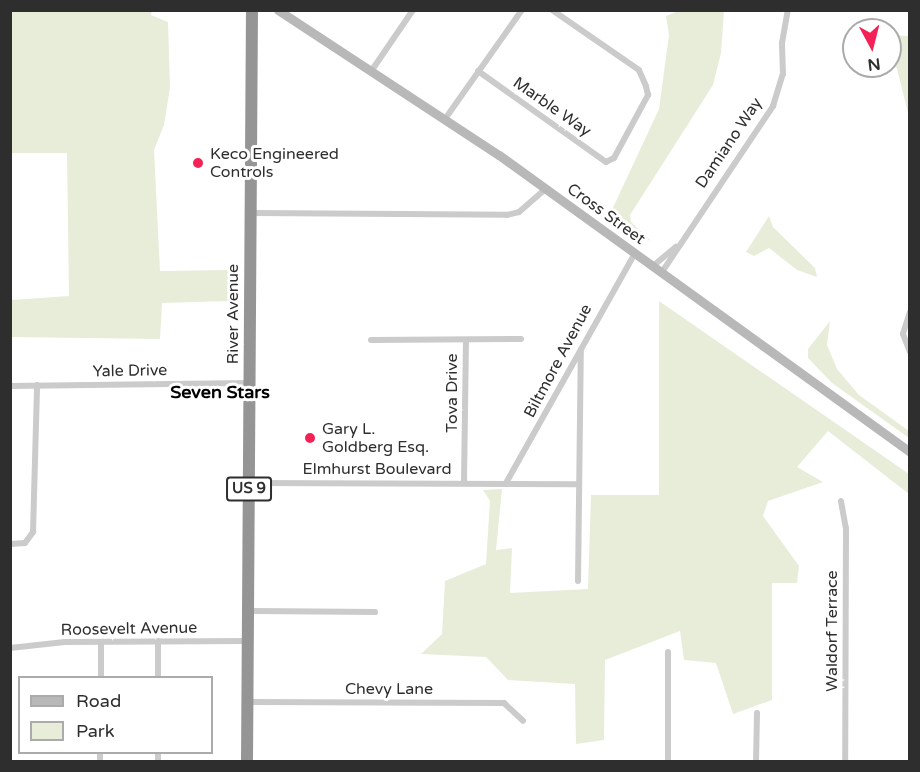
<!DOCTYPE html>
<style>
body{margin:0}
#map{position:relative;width:920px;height:772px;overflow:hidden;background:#fff;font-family:"Varela Round",sans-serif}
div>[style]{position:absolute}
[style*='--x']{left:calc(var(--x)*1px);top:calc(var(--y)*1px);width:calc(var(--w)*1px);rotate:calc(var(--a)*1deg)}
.green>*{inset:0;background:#e8edda}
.street>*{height:6px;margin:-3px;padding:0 3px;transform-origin:3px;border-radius:3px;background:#cbcbcb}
.secondary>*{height:9px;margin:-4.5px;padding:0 4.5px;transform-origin:4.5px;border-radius:4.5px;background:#b8b8b8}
.highway>*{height:12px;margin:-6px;padding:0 6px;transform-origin:6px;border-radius:6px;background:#959595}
.dots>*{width:16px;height:16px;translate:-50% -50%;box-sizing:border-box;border:3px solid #fff;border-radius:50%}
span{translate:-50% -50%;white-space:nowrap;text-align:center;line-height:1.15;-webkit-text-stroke:6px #fff;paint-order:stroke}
.shield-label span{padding:2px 4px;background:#fff;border:2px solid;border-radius:4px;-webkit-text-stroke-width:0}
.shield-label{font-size:15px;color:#2e2e2e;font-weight:700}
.street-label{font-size:16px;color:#2e2e2e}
.poi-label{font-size:16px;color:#2e2e2e}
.left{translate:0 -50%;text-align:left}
.neighbourhood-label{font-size:18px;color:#000;font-weight:700}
.frame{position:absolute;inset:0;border:12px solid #2e2e2e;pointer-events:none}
.legend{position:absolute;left:18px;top:676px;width:195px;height:78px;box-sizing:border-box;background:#fff;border:2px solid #ababab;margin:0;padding:8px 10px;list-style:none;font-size:18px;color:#2e2e2e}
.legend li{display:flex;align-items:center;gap:12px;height:30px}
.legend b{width:30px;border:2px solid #ababab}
.north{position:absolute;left:842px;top:18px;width:60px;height:60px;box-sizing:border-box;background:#fff;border:2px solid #ababab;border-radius:50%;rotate:173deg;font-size:16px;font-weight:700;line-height:24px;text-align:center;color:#2e2e2e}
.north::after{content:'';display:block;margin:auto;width:21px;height:27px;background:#f42156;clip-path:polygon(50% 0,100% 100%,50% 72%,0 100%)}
</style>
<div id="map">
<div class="green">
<i style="clip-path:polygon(11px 10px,152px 11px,151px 15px,168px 22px,170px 87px,164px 125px,154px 150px,160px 271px,230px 270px,230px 301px,162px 303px,160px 339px,11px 337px,11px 300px,69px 296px,67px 153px,11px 153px)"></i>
<i style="clip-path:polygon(678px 11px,724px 11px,721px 53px,713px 85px,630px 215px,631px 222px,651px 241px,629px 231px,611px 212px,659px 109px,669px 35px,666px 16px)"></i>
<i style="clip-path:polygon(890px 35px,909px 36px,909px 117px,897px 69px,894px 61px,890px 61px)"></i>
<i style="clip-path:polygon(769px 216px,773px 227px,815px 268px,817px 277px,797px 270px,769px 248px,754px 256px,746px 252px)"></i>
<i style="clip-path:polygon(659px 301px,909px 474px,909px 494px,828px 431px,797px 467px,823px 482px,768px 501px,763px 516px,799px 566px,797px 583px,772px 583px,772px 700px,733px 714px,716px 663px,684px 660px,680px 631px,605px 660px,604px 740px,576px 744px,575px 684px,508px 680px,486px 657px,421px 654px,442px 634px,445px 581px,486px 564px,490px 501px,483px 490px,502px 489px,496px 550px,512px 548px,510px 593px,588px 589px,591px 495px,659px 495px)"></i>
<i style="clip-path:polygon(830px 321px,827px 345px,837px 369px,859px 395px,909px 431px,909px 438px,832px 383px,808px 358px,808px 349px)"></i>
</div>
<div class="street">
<i style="--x:372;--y:70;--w:73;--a:-55.7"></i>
<i style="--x:478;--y:71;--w:157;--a:35.4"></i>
<i style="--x:606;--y:162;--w:9;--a:-27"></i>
<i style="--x:614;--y:158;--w:72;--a:-61.6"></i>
<i style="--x:648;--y:95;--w:9;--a:-103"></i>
<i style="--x:646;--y:86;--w:17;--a:-114"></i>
<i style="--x:639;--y:70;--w:106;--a:-145.4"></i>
<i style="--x:445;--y:119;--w:133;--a:-54.8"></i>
<i style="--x:251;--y:213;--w:256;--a:0.4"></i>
<i style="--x:507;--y:215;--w:12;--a:-14"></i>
<i style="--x:519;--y:212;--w:35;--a:-41"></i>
<i style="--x:653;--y:266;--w:30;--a:-40"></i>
<i style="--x:662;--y:272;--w:200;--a:-56.2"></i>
<i style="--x:773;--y:106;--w:34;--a:-73"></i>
<i style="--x:783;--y:74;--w:31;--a:-92"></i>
<i style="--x:782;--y:43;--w:34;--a:-80"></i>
<i style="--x:910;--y:312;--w:23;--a:108"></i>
<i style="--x:903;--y:334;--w:19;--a:69"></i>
<i style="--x:371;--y:340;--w:150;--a:-0.4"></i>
<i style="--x:10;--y:386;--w:239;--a:-0.7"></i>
<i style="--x:464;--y:482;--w:141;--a:-89.2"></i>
<i style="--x:249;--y:483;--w:330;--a:0.2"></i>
<i style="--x:506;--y:483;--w:264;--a:-60.7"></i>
<i style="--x:841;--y:501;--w:27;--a:80"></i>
<i style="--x:846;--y:528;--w:234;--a:90.2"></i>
<i style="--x:10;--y:544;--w:15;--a:-4"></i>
<i style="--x:25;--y:543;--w:14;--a:-54"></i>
<i style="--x:33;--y:532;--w:147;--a:-88.4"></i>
<i style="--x:578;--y:581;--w:231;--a:-89.3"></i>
<i style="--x:248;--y:611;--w:127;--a:0.5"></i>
<i style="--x:10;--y:648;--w:55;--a:-6.2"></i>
<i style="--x:65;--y:642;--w:182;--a:-0.3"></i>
<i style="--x:668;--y:652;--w:110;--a:90"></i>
<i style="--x:101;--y:678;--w:36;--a:-90"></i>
<i style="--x:158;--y:678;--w:37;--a:-90"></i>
<i style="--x:248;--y:702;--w:256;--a:0.2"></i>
<i style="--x:504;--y:703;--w:26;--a:43"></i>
<i style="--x:100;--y:762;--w:10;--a:-90"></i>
<i style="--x:158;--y:762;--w:10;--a:-90"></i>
<i style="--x:756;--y:762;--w:49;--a:-88.8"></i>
</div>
<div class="secondary">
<i style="--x:278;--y:10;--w:264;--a:33.3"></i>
<i style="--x:499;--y:155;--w:507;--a:35.85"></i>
</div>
<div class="highway">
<i style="--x:247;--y:762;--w:752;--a:-89.62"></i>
</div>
<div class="dots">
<i style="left:198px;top:163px;background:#f42156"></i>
<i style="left:310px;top:438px;background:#f42156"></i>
</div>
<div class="shield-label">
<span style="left:249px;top:489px">US 9</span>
</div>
<div class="street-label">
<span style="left:552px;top:107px;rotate:35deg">Marble Way</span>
<span style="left:729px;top:143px;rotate:-56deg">Damiano Way</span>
<span style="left:606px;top:214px;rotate:36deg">Cross Street</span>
<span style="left:233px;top:314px;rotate:-90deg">River Avenue</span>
<span style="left:558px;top:361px;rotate:-62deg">Biltmore Avenue</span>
<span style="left:130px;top:371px;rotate:-1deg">Yale Drive</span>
<span style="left:452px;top:393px;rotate:-90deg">Tova Drive</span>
<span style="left:377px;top:469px">Elmhurst Boulevard</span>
<span style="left:129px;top:629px;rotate:-1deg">Roosevelt Avenue</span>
<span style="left:832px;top:631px;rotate:-90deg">Waldorf Terrace</span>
<span style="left:389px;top:689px">Chevy Lane</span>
</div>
<div class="poi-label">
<span class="left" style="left:210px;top:163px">Keco Engineered<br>Controls</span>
<span class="left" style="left:322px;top:438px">Gary L.<br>Goldberg Esq.</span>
</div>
<div class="neighbourhood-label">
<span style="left:220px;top:392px">Seven Stars</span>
</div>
<div class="frame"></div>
<ul class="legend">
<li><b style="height:8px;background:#b8b8b8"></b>Road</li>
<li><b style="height:16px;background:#e8edda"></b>Park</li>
</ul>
<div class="north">N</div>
</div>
